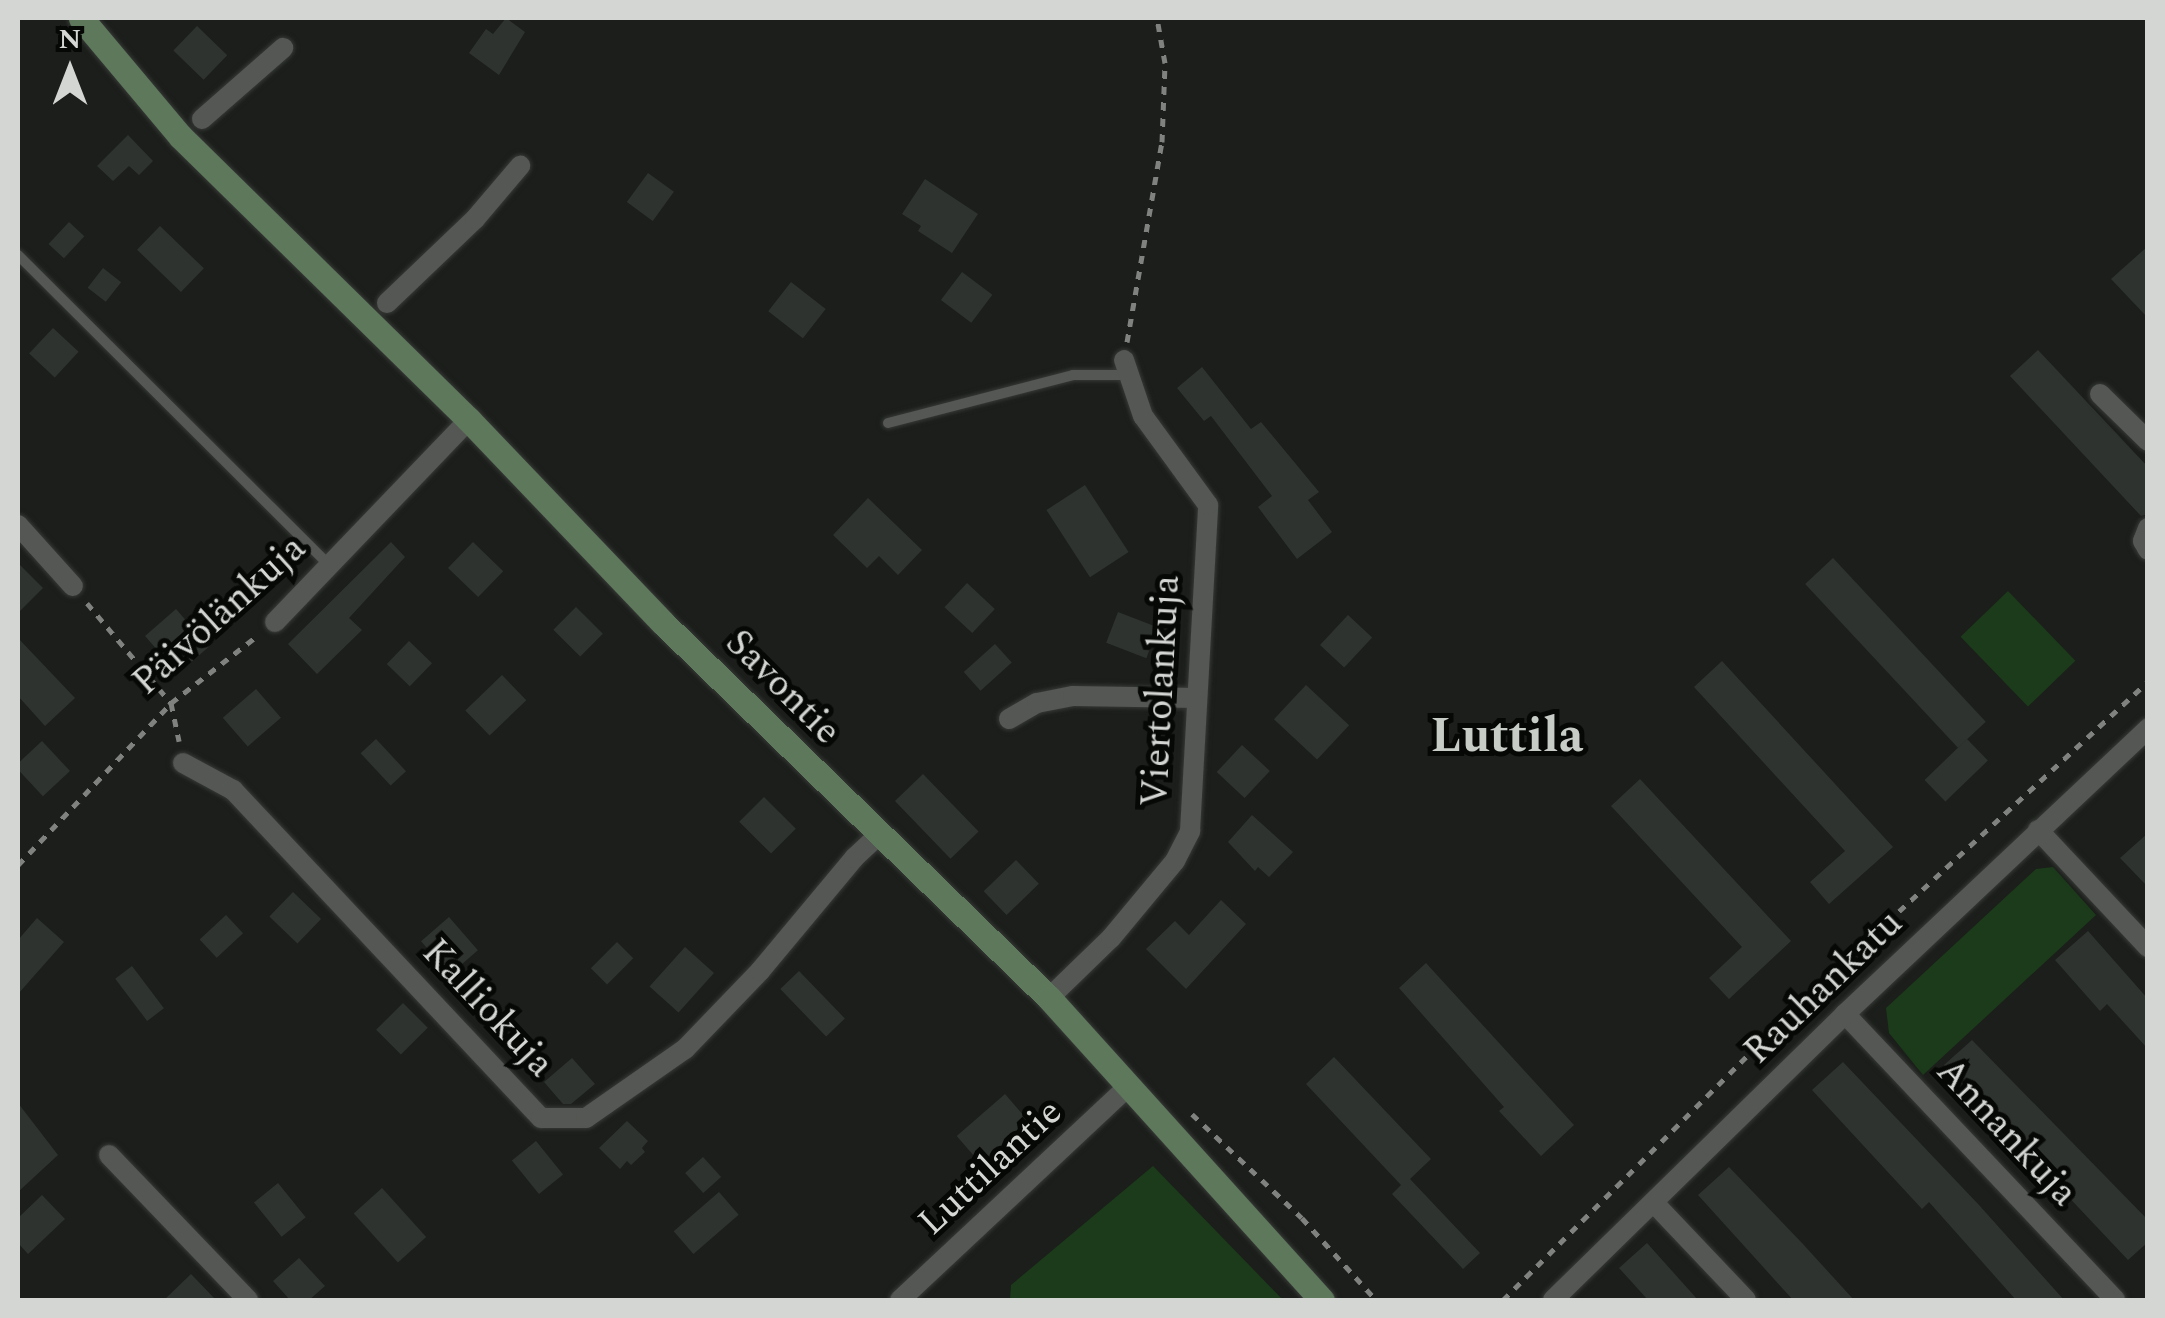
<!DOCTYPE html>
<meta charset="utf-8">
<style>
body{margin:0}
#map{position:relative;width:2165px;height:1318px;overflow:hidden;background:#1b1e1a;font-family:Spectral,serif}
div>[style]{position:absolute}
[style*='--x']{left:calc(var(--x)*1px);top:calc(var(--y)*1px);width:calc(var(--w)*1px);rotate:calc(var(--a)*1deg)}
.green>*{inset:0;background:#1c3b1b;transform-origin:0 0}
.building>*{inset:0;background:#2f332f;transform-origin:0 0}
.path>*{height:5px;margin-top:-2.5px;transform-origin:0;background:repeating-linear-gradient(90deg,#7f827e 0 8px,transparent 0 16px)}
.roads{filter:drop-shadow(0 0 2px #373937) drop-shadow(0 0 2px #373937)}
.lane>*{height:10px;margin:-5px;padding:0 5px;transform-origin:5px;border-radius:5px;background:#545753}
.street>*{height:20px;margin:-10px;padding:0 10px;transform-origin:10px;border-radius:10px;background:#545753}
.secondary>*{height:25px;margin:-12.5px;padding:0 12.5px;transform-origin:12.5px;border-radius:12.5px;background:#5e785c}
span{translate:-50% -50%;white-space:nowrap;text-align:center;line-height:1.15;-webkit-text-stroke:10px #060806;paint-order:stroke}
.street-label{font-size:38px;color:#d3d6d3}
.district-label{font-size:48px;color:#c8ccc7;font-weight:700}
.frame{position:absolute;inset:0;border:20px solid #d3d6d3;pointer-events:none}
.north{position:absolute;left:20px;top:20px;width:100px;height:100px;-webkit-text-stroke:8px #060806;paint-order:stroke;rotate:0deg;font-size:28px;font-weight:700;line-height:40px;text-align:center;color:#d3d6d3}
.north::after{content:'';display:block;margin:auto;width:35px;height:45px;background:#d3d6d3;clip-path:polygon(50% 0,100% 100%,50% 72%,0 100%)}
</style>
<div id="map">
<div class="green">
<i style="left:2008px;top:591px;width:97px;height:66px;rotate:46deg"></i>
<i style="clip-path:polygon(2053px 867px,2096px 915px,1923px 1075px,1889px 1033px,1886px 1008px,2036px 869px)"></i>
<i style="clip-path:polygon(1153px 1166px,1283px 1300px,1010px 1300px,1011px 1285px)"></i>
</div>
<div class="building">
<i style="clip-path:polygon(506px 18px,525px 32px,499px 75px,469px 53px,486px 29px,493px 34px)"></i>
<i style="left:197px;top:26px;width:42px;height:34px;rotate:44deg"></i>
<i style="clip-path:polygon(128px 135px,153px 161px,139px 175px,129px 166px,113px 181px,97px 166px)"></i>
<i style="left:648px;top:173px;width:32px;height:36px;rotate:36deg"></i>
<i style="clip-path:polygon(925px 179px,978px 214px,952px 253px,918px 231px,921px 226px,902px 214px)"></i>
<i style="left:69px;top:222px;width:21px;height:30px;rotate:43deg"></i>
<i style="left:160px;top:226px;width:61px;height:33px;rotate:44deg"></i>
<i style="clip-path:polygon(2148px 246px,2148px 318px,2111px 279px)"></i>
<i style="left:103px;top:268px;width:23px;height:25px;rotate:38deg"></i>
<i style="left:962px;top:272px;width:38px;height:35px;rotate:37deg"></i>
<i style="left:791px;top:282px;width:44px;height:37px;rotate:38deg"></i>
<i style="left:53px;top:328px;width:35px;height:35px;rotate:43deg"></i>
<i style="clip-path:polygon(2038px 350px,2148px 467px,2148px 514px,2141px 516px,2010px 376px)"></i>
<i style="clip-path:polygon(1202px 367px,1251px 429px,1261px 422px,1319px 492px,1308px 500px,1332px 532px,1297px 559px,1258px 507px,1272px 496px,1211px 416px,1204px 421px,1177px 388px)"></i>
<i style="left:1085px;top:485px;width:80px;height:46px;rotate:57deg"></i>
<i style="clip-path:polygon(868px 498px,922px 550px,898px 575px,879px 556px,867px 568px,833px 535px)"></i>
<i style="clip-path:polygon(391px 542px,405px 557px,349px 618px,362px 630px,317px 674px,288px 644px)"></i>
<i style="left:473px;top:542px;width:42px;height:36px;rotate:44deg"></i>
<i style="left:1833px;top:558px;width:224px;height:38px;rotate:47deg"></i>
<i style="clip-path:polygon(18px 563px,43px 588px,18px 613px)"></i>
<i style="left:967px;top:583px;width:38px;height:33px;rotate:43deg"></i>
<i style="left:576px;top:607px;width:38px;height:32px;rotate:45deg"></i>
<i style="left:176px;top:609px;width:50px;height:41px;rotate:49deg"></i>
<i style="left:1118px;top:612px;width:43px;height:33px;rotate:21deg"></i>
<i style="left:1348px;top:615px;width:33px;height:41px;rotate:43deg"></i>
<i style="clip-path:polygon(18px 638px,75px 698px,45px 726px,18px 696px)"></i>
<i style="left:409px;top:641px;width:32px;height:32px;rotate:44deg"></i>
<i style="left:995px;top:644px;width:25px;height:42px;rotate:48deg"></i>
<i style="clip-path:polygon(1722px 661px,1893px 847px,1829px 904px,1810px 882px,1845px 851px,1694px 687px)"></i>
<i style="left:502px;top:675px;width:35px;height:51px;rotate:46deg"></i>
<i style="left:1306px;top:685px;width:59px;height:47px;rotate:43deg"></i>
<i style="left:256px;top:689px;width:38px;height:44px;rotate:49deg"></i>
<i style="left:376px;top:739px;width:44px;height:21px;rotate:47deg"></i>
<i style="left:1967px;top:739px;width:30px;height:59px;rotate:46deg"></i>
<i style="left:42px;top:741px;width:41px;height:37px;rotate:47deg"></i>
<i style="left:1242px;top:745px;width:38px;height:37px;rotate:43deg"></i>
<i style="left:923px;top:774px;width:80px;height:39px;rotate:46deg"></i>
<i style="clip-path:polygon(1640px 779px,1791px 941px,1729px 999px,1709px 978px,1742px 947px,1611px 806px)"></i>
<i style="left:764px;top:797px;width:45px;height:35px;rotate:45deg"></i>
<i style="clip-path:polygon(1252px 815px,1293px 852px,1269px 877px,1258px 867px,1255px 871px,1228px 842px)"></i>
<i style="clip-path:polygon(2148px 833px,2148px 887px,2120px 858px)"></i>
<i style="left:1016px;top:860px;width:33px;height:45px;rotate:46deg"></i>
<i style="left:293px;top:892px;width:39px;height:34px;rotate:44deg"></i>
<i style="clip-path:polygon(1221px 900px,1246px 924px,1186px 989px,1146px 949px,1175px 921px,1189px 935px)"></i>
<i style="left:226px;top:915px;width:25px;height:36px;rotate:47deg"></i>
<i style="left:449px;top:917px;width:44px;height:37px;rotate:49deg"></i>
<i style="clip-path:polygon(37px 918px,64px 942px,18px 994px,18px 940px)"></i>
<i style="clip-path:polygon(2088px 931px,2148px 999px,2148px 1049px,2107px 1004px,2100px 1011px,2055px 960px)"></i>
<i style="left:617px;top:942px;width:23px;height:37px;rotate:45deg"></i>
<i style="left:685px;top:947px;width:39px;height:53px;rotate:42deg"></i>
<i style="clip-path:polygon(1426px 963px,1574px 1125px,1541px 1156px,1499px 1111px,1504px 1107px,1399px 988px)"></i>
<i style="left:132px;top:966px;width:53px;height:21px;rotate:53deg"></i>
<i style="left:799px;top:971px;width:66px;height:26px;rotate:46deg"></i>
<i style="left:403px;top:1003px;width:35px;height:38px;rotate:45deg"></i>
<i style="clip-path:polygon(1972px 1040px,2148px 1220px,2148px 1242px,2128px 1260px,1944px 1065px)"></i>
<i style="clip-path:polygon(1334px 1057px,1431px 1159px,1410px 1179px,1480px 1253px,1463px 1269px,1392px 1194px,1401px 1185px,1306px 1084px)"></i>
<i style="clip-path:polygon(572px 1058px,595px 1084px,571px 1104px,563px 1104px,544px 1082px)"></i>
<i style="clip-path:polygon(1843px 1062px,1979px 1205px,2064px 1300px,2016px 1300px,1929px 1202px,1922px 1209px,1812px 1090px)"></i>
<i style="left:1005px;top:1094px;width:38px;height:64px;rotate:49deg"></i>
<i style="clip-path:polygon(18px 1103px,58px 1155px,18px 1192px)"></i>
<i style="clip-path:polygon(627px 1121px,648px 1141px,642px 1148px,645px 1152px,631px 1165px,627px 1161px,620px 1169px,599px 1148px)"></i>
<i style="left:536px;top:1141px;width:43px;height:31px;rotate:51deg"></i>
<i style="left:703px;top:1157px;width:27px;height:24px;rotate:48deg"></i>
<i style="clip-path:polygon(1729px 1167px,1802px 1243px,1854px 1300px,1793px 1300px,1698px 1195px)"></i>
<i style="left:278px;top:1183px;width:44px;height:31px;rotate:51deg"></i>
<i style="left:382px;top:1188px;width:66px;height:38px;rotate:48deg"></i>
<i style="left:719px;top:1192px;width:30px;height:60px;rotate:49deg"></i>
<i style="clip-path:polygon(42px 1195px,65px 1219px,28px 1254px,18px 1243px,18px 1218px)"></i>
<i style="clip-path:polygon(1647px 1243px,1698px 1300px,1648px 1300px,1619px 1268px)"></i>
<i style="clip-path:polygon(299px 1258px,325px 1286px,309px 1300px,290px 1300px,273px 1281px)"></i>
<i style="clip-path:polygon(191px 1274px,216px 1300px,164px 1300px)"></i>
</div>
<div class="path">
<i style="--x:1127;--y:342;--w:203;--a:-80.1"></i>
<i style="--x:1162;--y:142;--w:79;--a:-87.8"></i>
<i style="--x:1165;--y:63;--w:46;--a:-100.1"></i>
<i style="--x:87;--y:603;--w:131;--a:50"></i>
<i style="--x:171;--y:703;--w:39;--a:78"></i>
<i style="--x:18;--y:865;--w:223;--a:-46.6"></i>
<i style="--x:171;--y:703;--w:109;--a:-37.9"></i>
<i style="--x:1192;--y:1114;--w:151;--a:43.4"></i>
<i style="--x:1302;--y:1218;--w:110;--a:47.9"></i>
<i style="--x:1503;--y:1300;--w:427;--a:-45"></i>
<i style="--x:1805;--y:998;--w:467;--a:-42.7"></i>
</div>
<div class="roads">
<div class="lane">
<i style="--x:18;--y:255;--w:439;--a:44.9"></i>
<i style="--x:888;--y:423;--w:191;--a:-14.5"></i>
<i style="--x:1073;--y:375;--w:56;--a:0"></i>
</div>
<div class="street">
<i style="--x:202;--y:119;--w:108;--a:-41.2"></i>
<i style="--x:387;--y:303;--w:122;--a:-43.7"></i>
<i style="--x:475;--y:219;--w:70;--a:-49.7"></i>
<i style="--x:2100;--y:394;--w:67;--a:44.4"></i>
<i style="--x:18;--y:525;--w:82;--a:48"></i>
<i style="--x:2148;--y:528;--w:14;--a:111"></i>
<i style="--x:2143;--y:541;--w:10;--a:61"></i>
<i style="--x:275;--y:622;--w:280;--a:-46.2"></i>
<i style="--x:1009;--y:719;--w:32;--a:-30"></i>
<i style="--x:1037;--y:703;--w:37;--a:-11"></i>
<i style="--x:1073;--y:696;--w:124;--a:0.9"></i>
<i style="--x:183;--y:763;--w:57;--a:28.4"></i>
<i style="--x:233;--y:790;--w:450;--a:46.8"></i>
<i style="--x:541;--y:1118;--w:45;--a:0"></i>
<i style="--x:586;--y:1118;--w:121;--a:-34.9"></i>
<i style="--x:685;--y:1049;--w:108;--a:-46.1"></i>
<i style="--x:760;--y:971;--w:147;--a:-50.2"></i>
<i style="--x:854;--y:858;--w:33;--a:-43"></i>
<i style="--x:2038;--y:830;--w:161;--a:46.8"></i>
<i style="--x:1049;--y:998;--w:86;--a:-44.1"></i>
<i style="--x:1111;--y:938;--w:100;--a:-50.3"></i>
<i style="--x:1175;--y:861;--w:34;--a:-63"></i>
<i style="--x:1190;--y:831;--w:326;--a:-86.8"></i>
<i style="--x:1208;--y:505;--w:110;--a:-126.1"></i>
<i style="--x:1143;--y:416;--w:59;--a:-108.7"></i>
<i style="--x:1845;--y:1014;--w:393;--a:46.6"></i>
<i style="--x:109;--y:1155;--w:201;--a:46.2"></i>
<i style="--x:1655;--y:1204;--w:132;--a:46.5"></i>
<i style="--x:900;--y:1300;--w:313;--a:-43.1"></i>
<i style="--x:1553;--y:1300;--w:409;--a:-44.4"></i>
<i style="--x:1845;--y:1014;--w:417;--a:-43.3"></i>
</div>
<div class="secondary">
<i style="--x:81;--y:18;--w:155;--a:50"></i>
<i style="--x:181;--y:137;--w:404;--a:44.5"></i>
<i style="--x:469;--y:420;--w:279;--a:46.3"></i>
<i style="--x:662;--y:622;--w:540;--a:44.17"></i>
<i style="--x:1049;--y:998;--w:407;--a:47.9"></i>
</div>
</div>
<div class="street-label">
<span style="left:220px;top:616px;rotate:-42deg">Päivölänkuja</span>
<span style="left:782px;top:688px;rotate:45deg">Savontie</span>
<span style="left:1162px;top:691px;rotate:-87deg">Viertolankuja</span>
<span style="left:1824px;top:988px;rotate:-44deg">Rauhankatu</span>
<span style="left:487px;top:1009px;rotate:47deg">Kalliokuja</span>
<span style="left:2006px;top:1133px;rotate:47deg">Annankuja</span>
<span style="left:991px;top:1168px;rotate:-43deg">Luttilantie</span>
</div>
<div class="district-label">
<span style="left:1507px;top:737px">Luttila</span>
</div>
<div class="frame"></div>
<div class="north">N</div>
</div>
